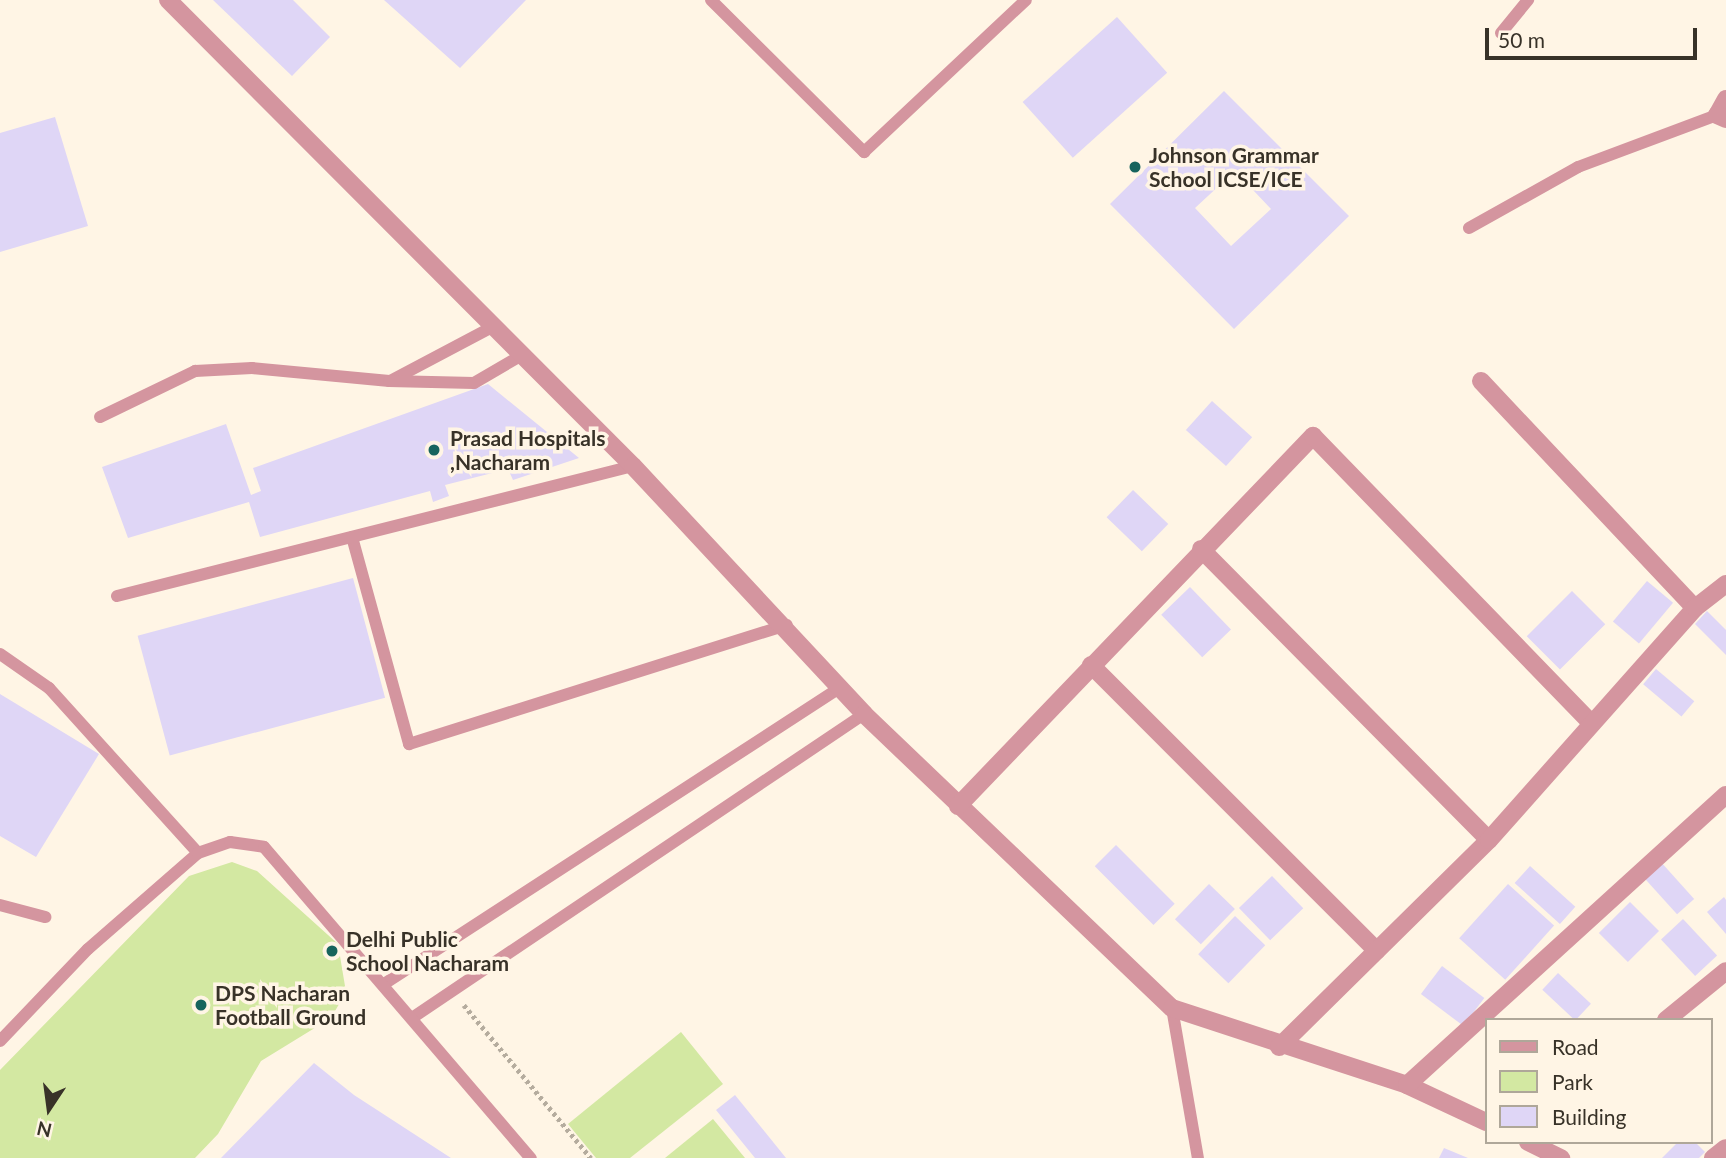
<!DOCTYPE html>
<style>
body{margin:0}
#map{position:relative;width:1726px;height:1158px;overflow:hidden;background:#fff5e5;font-family:Lato,sans-serif}
div>[style]{position:absolute}
[style*='--x']{left:calc(var(--x)*1px);top:calc(var(--y)*1px);width:calc(var(--w)*1px);rotate:calc(var(--a)*1deg)}
.green>*{inset:0;background:#d3e8a2}
.building>*{inset:0;background:#dfd6f6;transform-origin:0 0}
.path>*{height:4.5px;margin-top:-2.25px;transform-origin:0;background:repeating-linear-gradient(90deg,#b5ac9e 0 3.5px,transparent 0 7px)}
.lane>*{height:12px;margin:-6px;padding:0 6px;transform-origin:6px;border-radius:6px;background:#d4959f}
.street>*{height:18px;margin:-9px;padding:0 9px;transform-origin:9px;border-radius:9px;background:#d4959f}
.dots>*{width:19px;height:19px;translate:-50% -50%;box-sizing:border-box;border:4px solid #fff5e5;border-radius:50%}
span{translate:-50% -50%;white-space:nowrap;text-align:center;line-height:1.15;-webkit-text-stroke:7px #fff5e5;paint-order:stroke}
.poi-label{font-size:21px;color:#383228;font-weight:700}
.left{translate:0 -50%;text-align:left}
.legend{position:absolute;left:1485px;top:1018px;width:228px;height:126px;box-sizing:border-box;background:#fff5e5;border:2px solid #afa799;margin:0;padding:9px 12px;list-style:none;font-size:21px;color:#383228}
.legend li{display:flex;align-items:center;gap:14px;height:35px}
.legend b{width:35px;border:2px solid #afa799}
.north{position:absolute;left:14px;top:1074px;width:70px;height:70px;-webkit-text-stroke:5px #fff5e5;paint-order:stroke;rotate:193deg;font-size:19px;font-weight:700;line-height:28px;text-align:center;color:#383228}
.north::after{content:'';display:block;margin:auto;width:24px;height:32px;background:#383228;clip-path:polygon(50% 0,100% 100%,50% 72%,0 100%)}
.scale{position:absolute;left:1485px;top:28px;width:212px;height:32px;box-sizing:border-box;border:4px solid #383228;border-top:0;padding-left:9px;font-size:21px;line-height:24px;white-space:nowrap;color:#383228;-webkit-text-stroke:5px #fff5e5;paint-order:stroke}
</style>
<div id="map">
<div class="green">
<i style="clip-path:polygon(232px 862px,257px 871px,338px 944px,346px 992px,331px 1018px,261px 1061px,218px 1134px,195px 1158px,0 1158px,0 1070px,189px 876px)"></i>
<i style="clip-path:polygon(681px 1032px,723px 1084px,630px 1158px,596px 1158px,568px 1124px)"></i>
<i style="clip-path:polygon(713px 1119px,745px 1158px,665px 1158px)"></i>
</div>
<div class="building">
<i style="clip-path:polygon(213px 0,293px 0,330px 37px,292px 76px)"></i>
<i style="clip-path:polygon(384px 0,526px 0,460px 68px)"></i>
<i style="left:1117px;top:17px;width:75px;height:127px;rotate:48deg"></i>
<i style="clip-path:polygon(evenodd,1224px 91px,1349px 216px,1234px 329px,1110px 204px,1224px 91px,1235px 171px,1271px 209px,1231px 246px,1195px 208px,1235px 171px)"></i>
<i style="clip-path:polygon(55px 117px,88px 226px,0 252px,0 133px)"></i>
<i style="clip-path:polygon(488px 384px,579px 458px,513px 480px,508px 469px,445px 485px,449px 496px,433px 502px,430px 491px,260px 537px,249px 502px,128px 538px,102px 467px,226px 424px,251px 495px,261px 491px,253px 468px)"></i>
<i style="left:1212px;top:401px;width:54px;height:39px;rotate:42deg"></i>
<i style="left:1133px;top:490px;width:49px;height:38px;rotate:44deg"></i>
<i style="left:353px;top:578px;width:124px;height:223px;rotate:75deg"></i>
<i style="left:1647px;top:581px;width:34px;height:53px;rotate:40deg"></i>
<i style="left:1190px;top:587px;width:59px;height:40px;rotate:46deg"></i>
<i style="left:1572px;top:591px;width:47px;height:64px;rotate:45deg"></i>
<i style="clip-path:polygon(1707px 611px,1726px 630px,1726px 655px,1695px 624px)"></i>
<i style="left:1656px;top:669px;width:50px;height:20px;rotate:40deg"></i>
<i style="clip-path:polygon(0 694px,99px 754px,36px 857px,0 836px)"></i>
<i style="left:1116px;top:845px;width:83px;height:30px;rotate:45deg"></i>
<i style="left:1660px;top:861px;width:51px;height:23px;rotate:48deg"></i>
<i style="left:1530px;top:866px;width:61px;height:23px;rotate:42deg"></i>
<i style="left:1272px;top:876px;width:45px;height:46px;rotate:46deg"></i>
<i style="left:1209px;top:884px;width:36px;height:49px;rotate:44deg"></i>
<i style="left:1508px;top:884px;width:62px;height:73px;rotate:42deg"></i>
<i style="clip-path:polygon(1724px 897px,1726px 900px,1726px 934px,1707px 912px)"></i>
<i style="left:1630px;top:902px;width:41px;height:44px;rotate:45deg"></i>
<i style="left:1235px;top:916px;width:42px;height:53px;rotate:44deg"></i>
<i style="left:1683px;top:919px;width:50px;height:30px;rotate:47deg"></i>
<i style="left:1442px;top:966px;width:53px;height:35px;rotate:37deg"></i>
<i style="left:1558px;top:973px;width:45px;height:23px;rotate:43deg"></i>
<i style="clip-path:polygon(314px 1063px,354px 1095px,451px 1158px,221px 1158px)"></i>
<i style="clip-path:polygon(735px 1095px,786px 1158px,755px 1158px,716px 1110px)"></i>
<i style="clip-path:polygon(1678px 1142px,1695px 1142px,1705px 1152px,1699px 1158px,1662px 1158px)"></i>
<i style="clip-path:polygon(1444px 1148px,1468px 1158px,1439px 1158px)"></i>
</div>
<div class="path">
<i style="--x:464;--y:1005;--w:199;--a:50.3"></i>
</div>
<div class="lane">
<i style="--x:711;--y:0;--w:216;--a:44.8"></i>
<i style="--x:864;--y:152;--w:222;--a:-43.2"></i>
<i style="--x:1501;--y:33;--w:43;--a:-50.7"></i>
<i style="--x:1469;--y:228;--w:125;--a:-29.2"></i>
<i style="--x:1578;--y:167;--w:148;--a:-20.5"></i>
<i style="--x:392;--y:380;--w:115;--a:-27.9"></i>
<i style="--x:100;--y:417;--w:106;--a:-25.8"></i>
<i style="--x:195;--y:371;--w:57;--a:-3"></i>
<i style="--x:252;--y:368;--w:138;--a:5.4"></i>
<i style="--x:389;--y:381;--w:85;--a:1.3"></i>
<i style="--x:474;--y:383;--w:56;--a:-30.3"></i>
<i style="--x:352;--y:537;--w:215;--a:74.6"></i>
<i style="--x:409;--y:744;--w:396;--a:-17.5"></i>
<i style="--x:117;--y:596;--w:532;--a:-14.14"></i>
<i style="--x:0;--y:654;--w:60;--a:34.8"></i>
<i style="--x:49;--y:688;--w:222;--a:47.9"></i>
<i style="--x:0;--y:905;--w:47;--a:14.9"></i>
<i style="--x:384;--y:984;--w:545;--a:-33.02"></i>
<i style="--x:1172;--y:1008;--w:152;--a:80.2"></i>
<i style="--x:412;--y:1018;--w:545;--a:-33.92"></i>
<i style="--x:0;--y:1041;--w:127;--a:-46.3"></i>
<i style="--x:88;--y:949;--w:146;--a:-41.1"></i>
<i style="--x:198;--y:853;--w:34;--a:-19"></i>
<i style="--x:230;--y:842;--w:34;--a:8"></i>
<i style="--x:264;--y:847;--w:410;--a:49.4"></i>
</div>
<div class="street">
<i style="--x:168;--y:0;--w:658;--a:45.06"></i>
<i style="--x:633;--y:466;--w:339;--a:47"></i>
<i style="--x:864;--y:714;--w:426;--a:43.7"></i>
<i style="--x:1172;--y:1008;--w:247;--a:18.1"></i>
<i style="--x:1407;--y:1085;--w:87;--a:25.1"></i>
<i style="--x:1726;--y:99;--w:18;--a:119"></i>
<i style="--x:1717;--y:115;--w:10;--a:24"></i>
<i style="--x:1481;--y:381;--w:312;--a:46.7"></i>
<i style="--x:1201;--y:549;--w:409;--a:45.3"></i>
<i style="--x:1091;--y:665;--w:404;--a:45"></i>
<i style="--x:958;--y:806;--w:513;--a:-46.19"></i>
<i style="--x:1313;--y:436;--w:400;--a:45.9"></i>
<i style="--x:1666;--y:1020;--w:77;--a:-39.2"></i>
<i style="--x:1279;--y:1047;--w:295;--a:-44.6"></i>
<i style="--x:1489;--y:840;--w:310;--a:-48.4"></i>
<i style="--x:1695;--y:608;--w:39;--a:-38"></i>
<i style="--x:1407;--y:1085;--w:431;--a:-42.3"></i>
<i style="--x:1528;--y:1142;--w:37;--a:26"></i>
<i style="--x:1713;--y:1158;--w:16;--a:-38"></i>
</div>
<div class="dots">
<i style="left:1135px;top:167px;background:#17645d"></i>
<i style="left:434px;top:450px;background:#17645d"></i>
<i style="left:332px;top:951px;background:#17645d"></i>
<i style="left:201px;top:1005px;background:#17645d"></i>
</div>
<div class="poi-label">
<span class="left" style="left:1149px;top:167px">Johnson Grammar<br>School ICSE/ICE</span>
<span class="left" style="left:450px;top:450px">Prasad Hospitals<br>,Nacharam</span>
<span class="left" style="left:346px;top:951px">Delhi Public<br>School Nacharam</span>
<span class="left" style="left:215px;top:1005px">DPS Nacharan<br>Football Ground</span>
</div>
<ul class="legend">
<li><b style="height:9px;background:#d4959f"></b>Road</li>
<li><b style="height:19px;background:#d3e8a2"></b>Park</li>
<li><b style="height:19px;background:#dfd6f6"></b>Building</li>
</ul>
<div class="north">N</div>
<div class="scale">50 m</div>
</div>
